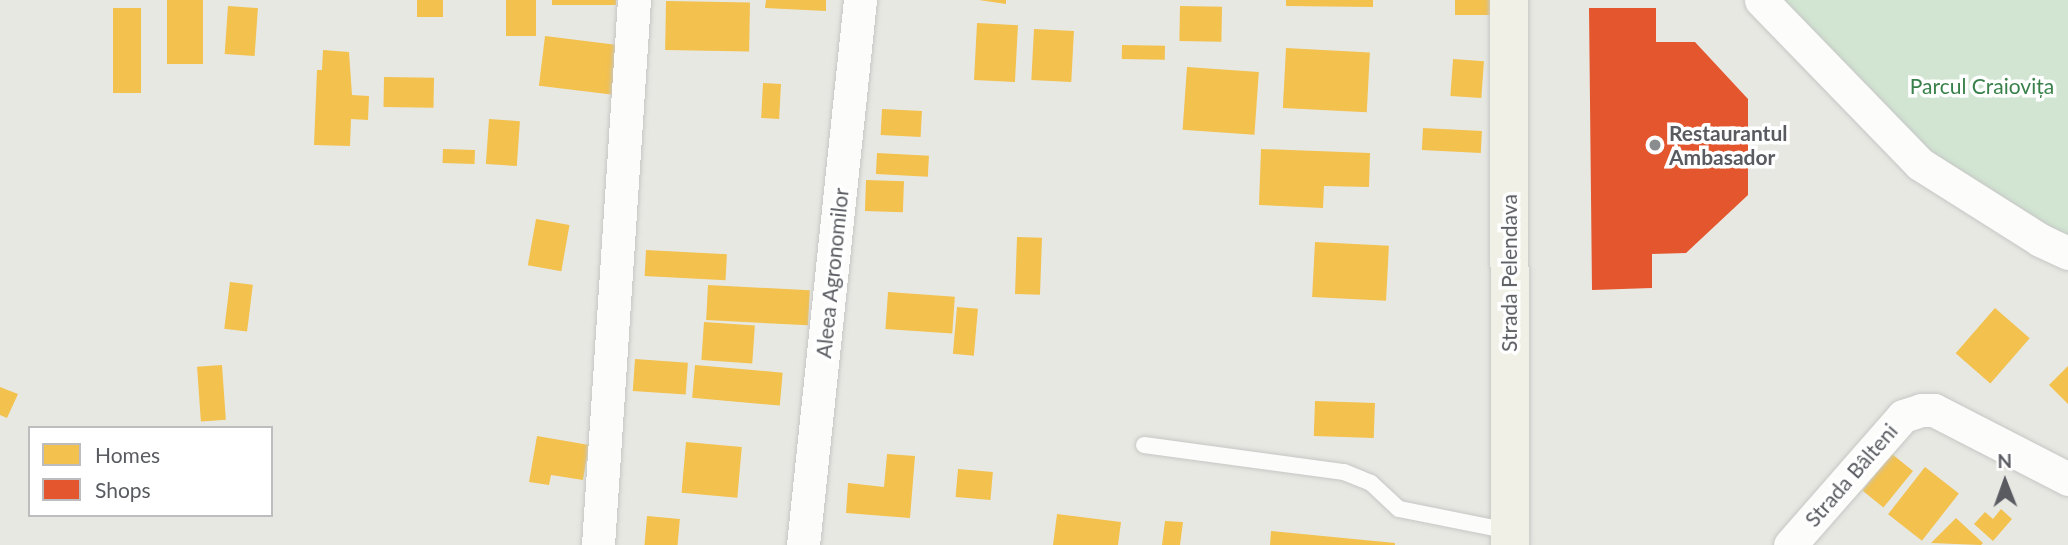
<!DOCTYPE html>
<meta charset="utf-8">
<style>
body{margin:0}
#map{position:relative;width:2068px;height:545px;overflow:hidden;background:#e8e8e3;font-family:Lato,sans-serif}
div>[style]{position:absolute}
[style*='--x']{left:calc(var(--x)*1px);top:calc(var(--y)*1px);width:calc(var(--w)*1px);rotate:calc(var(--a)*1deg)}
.green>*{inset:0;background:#d1e5d2}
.homes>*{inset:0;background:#f2c14e;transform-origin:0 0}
.shops>*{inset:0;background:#e4572e}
.roads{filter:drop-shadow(0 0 2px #c6c6c5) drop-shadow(0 0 2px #c6c6c5)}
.service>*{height:16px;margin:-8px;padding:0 8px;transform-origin:8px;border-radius:8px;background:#fcfcfb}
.minor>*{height:33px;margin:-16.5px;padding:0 16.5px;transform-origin:16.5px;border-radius:16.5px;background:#fcfcfb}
.primary>*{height:38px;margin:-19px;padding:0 19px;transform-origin:19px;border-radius:19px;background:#f0f0e6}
.dots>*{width:19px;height:19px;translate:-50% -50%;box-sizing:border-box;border:4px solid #fff;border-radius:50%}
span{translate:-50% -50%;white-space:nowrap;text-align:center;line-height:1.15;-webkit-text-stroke:7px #fff;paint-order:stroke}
.park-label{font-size:21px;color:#39804a}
.poi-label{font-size:21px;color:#595b61;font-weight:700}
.left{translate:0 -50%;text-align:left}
.street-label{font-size:21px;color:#595b61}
.legend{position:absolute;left:28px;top:426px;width:245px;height:91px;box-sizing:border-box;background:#fff;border:2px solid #bdbdc0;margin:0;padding:9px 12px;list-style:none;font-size:21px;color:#595b61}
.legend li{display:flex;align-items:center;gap:14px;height:35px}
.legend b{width:35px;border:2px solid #bdbdc0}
.north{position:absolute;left:1970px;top:447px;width:70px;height:70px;-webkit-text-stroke:5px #fff;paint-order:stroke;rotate:359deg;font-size:19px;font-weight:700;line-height:28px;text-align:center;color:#595b61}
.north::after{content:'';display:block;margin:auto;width:24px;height:32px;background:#595b61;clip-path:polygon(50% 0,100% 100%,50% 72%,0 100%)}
</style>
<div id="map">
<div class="green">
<i style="clip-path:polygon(1782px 0,2068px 0,2068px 237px,1928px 153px)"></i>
</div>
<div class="homes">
<i style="left:167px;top:0;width:36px;height:64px"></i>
<i style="left:417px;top:0;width:26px;height:17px"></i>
<i style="left:506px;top:0;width:30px;height:36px"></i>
<i style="left:552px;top:0;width:64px;height:5px"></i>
<i style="clip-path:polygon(766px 0,826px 0,826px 11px,765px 8px)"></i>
<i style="clip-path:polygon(979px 0,1006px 0,1006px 4px)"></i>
<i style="clip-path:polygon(1286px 0,1373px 0,1373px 7px,1286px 6px)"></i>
<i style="left:1455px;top:0;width:35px;height:15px"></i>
<i style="left:666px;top:1px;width:84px;height:49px;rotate:1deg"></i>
<i style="left:228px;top:6px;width:30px;height:48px;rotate:4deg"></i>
<i style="left:1180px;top:6px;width:42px;height:35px;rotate:1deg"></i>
<i style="left:113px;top:8px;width:28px;height:85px"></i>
<i style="left:977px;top:23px;width:41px;height:57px;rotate:3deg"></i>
<i style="left:1034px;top:29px;width:40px;height:51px;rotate:3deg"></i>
<i style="left:545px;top:36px;width:77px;height:50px;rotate:7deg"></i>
<i style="left:1122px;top:45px;width:43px;height:14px;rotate:1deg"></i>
<i style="left:1286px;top:48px;width:84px;height:60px;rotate:3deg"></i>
<i style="clip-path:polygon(323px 50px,349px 52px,352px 95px,369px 96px,368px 120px,351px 119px,350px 146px,314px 145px,317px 70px,322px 70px)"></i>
<i style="left:1453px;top:59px;width:31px;height:37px;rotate:4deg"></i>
<i style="left:1187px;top:67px;width:72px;height:63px;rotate:4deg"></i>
<i style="left:384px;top:77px;width:50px;height:30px;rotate:1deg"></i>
<i style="left:763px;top:83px;width:18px;height:35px;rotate:3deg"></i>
<i style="left:882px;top:109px;width:40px;height:26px;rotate:3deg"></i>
<i style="left:489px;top:119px;width:31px;height:45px;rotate:4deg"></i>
<i style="left:1423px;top:128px;width:59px;height:22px;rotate:3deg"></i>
<i style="left:443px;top:149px;width:32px;height:14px;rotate:2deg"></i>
<i style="clip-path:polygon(1261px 149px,1370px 153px,1369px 187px,1324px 186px,1323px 208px,1259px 205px)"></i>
<i style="left:877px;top:153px;width:52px;height:21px;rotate:3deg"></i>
<i style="left:866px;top:180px;width:38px;height:31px;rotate:2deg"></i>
<i style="left:536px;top:219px;width:34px;height:47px;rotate:10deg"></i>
<i style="left:1017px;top:237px;width:25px;height:57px;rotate:2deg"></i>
<i style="left:1315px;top:242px;width:74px;height:55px;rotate:3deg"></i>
<i style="left:646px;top:250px;width:81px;height:26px;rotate:3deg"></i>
<i style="left:230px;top:282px;width:23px;height:47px;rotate:7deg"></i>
<i style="left:708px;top:285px;width:102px;height:35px;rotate:3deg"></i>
<i style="left:888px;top:292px;width:67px;height:37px;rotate:4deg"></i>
<i style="left:957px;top:307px;width:21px;height:47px;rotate:5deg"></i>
<i style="left:1995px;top:308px;width:46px;height:60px;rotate:41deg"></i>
<i style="left:704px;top:322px;width:51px;height:38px;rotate:4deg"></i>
<i style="left:635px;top:359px;width:53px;height:32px;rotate:4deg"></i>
<i style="left:222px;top:365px;width:55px;height:25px;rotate:86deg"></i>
<i style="left:695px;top:365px;width:88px;height:33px;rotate:5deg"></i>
<i style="clip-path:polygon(2068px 366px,2068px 404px,2049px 385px)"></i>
<i style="clip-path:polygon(0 387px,18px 394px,7px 418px,0 415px)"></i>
<i style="left:1315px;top:401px;width:60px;height:35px;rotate:2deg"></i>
<i style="clip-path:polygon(537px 436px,589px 445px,583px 480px,551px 475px,549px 485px,529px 482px)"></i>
<i style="left:686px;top:442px;width:56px;height:51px;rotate:5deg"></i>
<i style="clip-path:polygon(887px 454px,915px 456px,910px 518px,846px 513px,848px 483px,884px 487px)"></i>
<i style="left:1892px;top:454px;width:27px;height:47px;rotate:39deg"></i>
<i style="left:1925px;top:467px;width:43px;height:60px;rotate:38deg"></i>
<i style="left:958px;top:469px;width:35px;height:28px;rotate:5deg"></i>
<i style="clip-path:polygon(2001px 509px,2012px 519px,1993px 541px,1974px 524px,1985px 512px,1993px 519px)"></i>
<i style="clip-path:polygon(1057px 514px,1121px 522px,1118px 545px,1053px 545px)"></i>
<i style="left:647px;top:516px;width:33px;height:29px;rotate:5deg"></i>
<i style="clip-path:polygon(1956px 518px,1983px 543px,1981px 545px,1931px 543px)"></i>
<i style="clip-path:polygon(1165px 521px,1183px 522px,1180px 545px,1162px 545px)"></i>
<i style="clip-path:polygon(1271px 531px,1395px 543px,1395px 545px,1270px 545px)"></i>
</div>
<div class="shops">
<i style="clip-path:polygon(1589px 8px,1656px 8px,1656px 42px,1695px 42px,1748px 99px,1748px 195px,1686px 253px,1652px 254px,1652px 288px,1592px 290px)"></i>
</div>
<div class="roads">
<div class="service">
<i style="--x:1144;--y:445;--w:202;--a:7.7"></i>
<i style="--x:1344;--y:472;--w:29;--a:22"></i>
<i style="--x:1371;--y:483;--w:38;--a:43"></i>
<i style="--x:1399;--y:509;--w:112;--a:11.3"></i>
</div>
<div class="minor">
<i style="--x:1761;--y:0;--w:228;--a:45.9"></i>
<i style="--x:1920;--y:164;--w:142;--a:32.3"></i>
<i style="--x:2040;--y:240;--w:31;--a:25"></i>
<i style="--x:598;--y:545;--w:546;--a:-86.22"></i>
<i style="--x:803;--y:545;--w:548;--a:-84.03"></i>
<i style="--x:1790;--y:545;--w:171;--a:-48.8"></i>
<i style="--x:1903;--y:416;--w:19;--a:-18"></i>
<i style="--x:1921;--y:410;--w:13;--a:0"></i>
<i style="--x:1934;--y:410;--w:151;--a:27.2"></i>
</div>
<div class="primary">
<i style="--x:1509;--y:0;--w:545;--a:89.89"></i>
</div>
</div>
<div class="dots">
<i style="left:1655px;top:145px;background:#8b8c8e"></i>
</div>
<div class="park-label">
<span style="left:1982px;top:86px">Parcul Craiovița</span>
</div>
<div class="poi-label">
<span class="left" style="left:1669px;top:145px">Restaurantul<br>Ambasador</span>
</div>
<div class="street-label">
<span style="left:832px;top:273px;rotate:-84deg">Aleea Agronomilor</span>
<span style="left:1509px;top:273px;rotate:-90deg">Strada Pelendava</span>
<span style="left:1851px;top:475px;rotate:-49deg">Strada Bâlteni</span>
</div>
<ul class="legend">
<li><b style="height:19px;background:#f2c14e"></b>Homes</li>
<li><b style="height:19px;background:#e4572e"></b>Shops</li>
</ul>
<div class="north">N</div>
</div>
